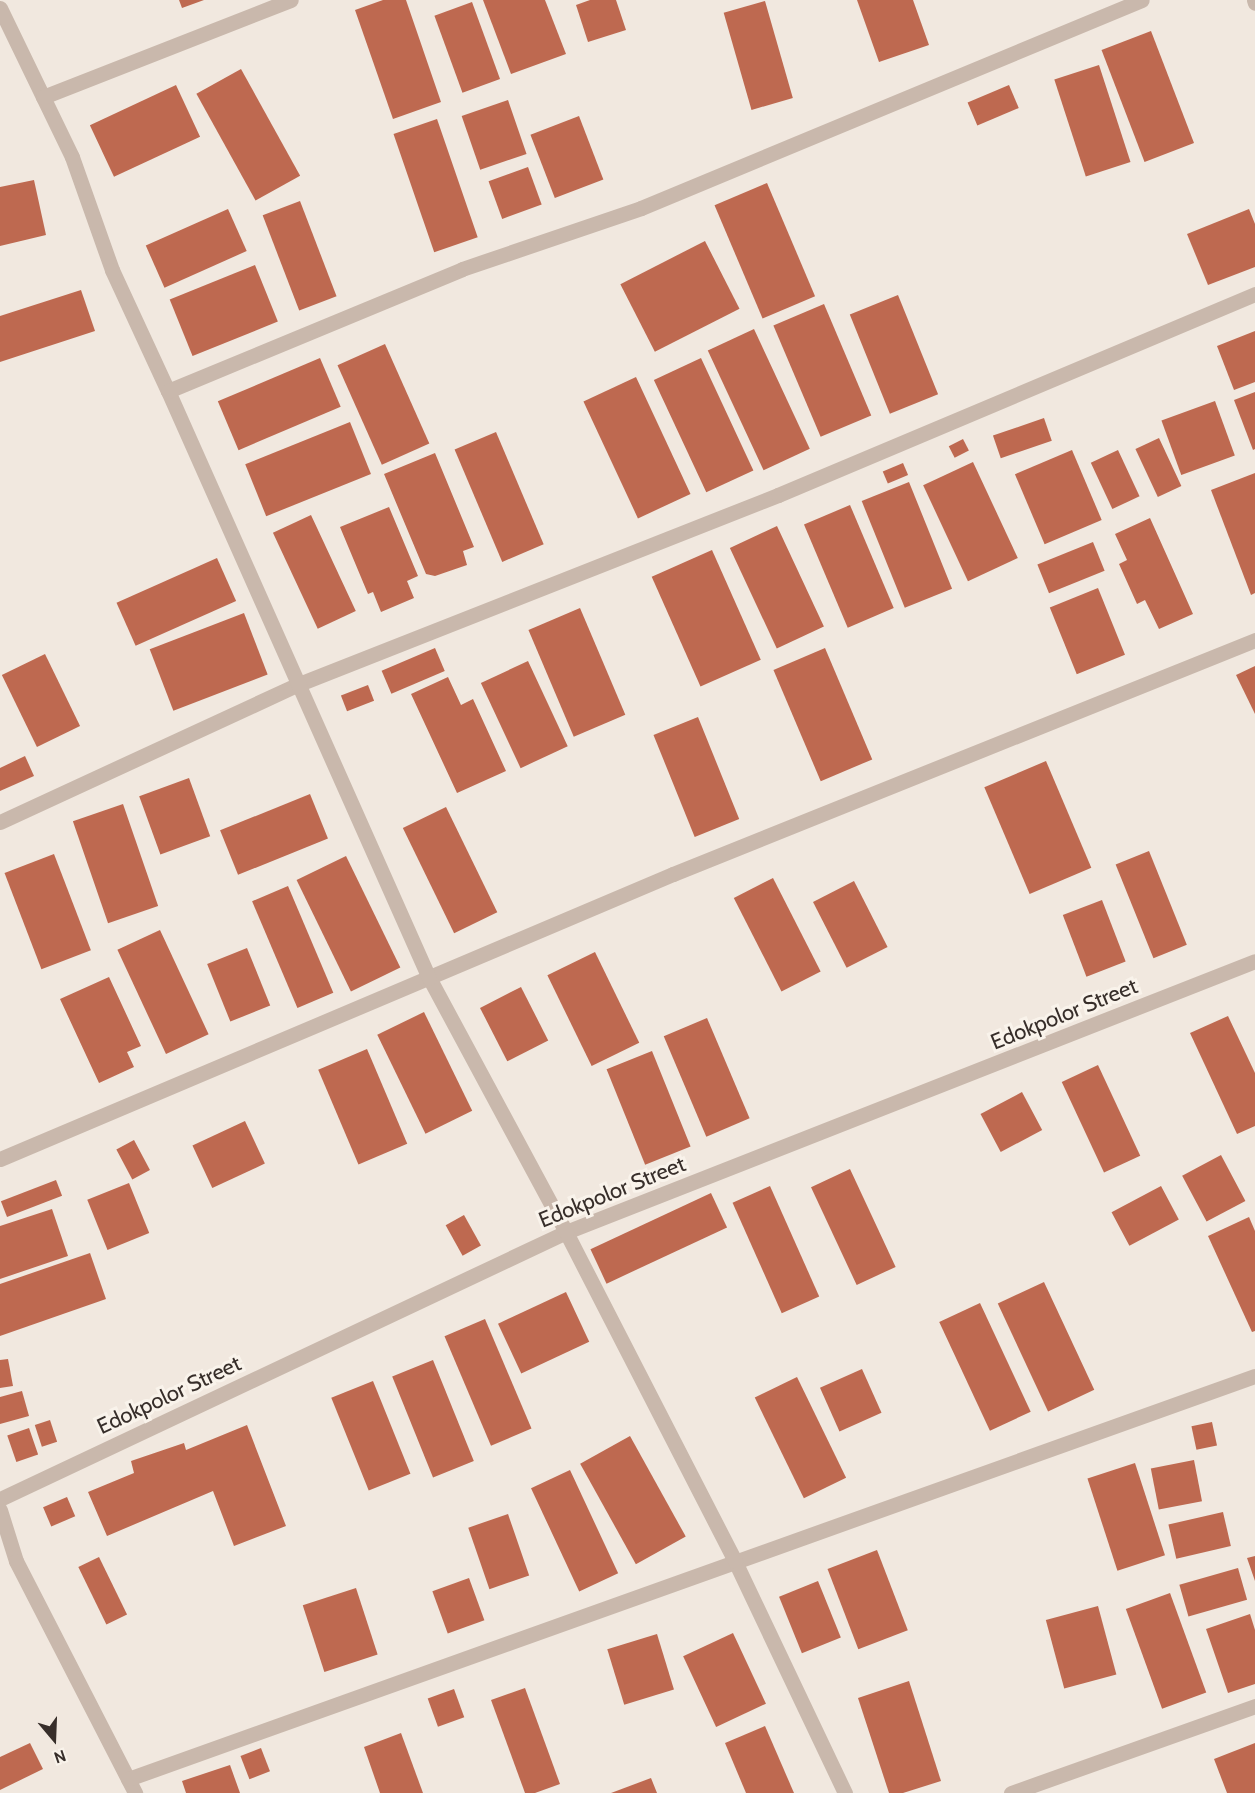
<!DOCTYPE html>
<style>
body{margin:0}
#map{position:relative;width:1255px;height:1793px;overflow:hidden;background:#f1e8df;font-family:Cabin,sans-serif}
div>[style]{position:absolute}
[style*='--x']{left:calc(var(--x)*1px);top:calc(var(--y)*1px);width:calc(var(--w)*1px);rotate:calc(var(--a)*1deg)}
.building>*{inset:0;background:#be6950;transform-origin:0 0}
.minor>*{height:15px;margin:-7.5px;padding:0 7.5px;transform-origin:7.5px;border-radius:7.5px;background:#c9b8ac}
span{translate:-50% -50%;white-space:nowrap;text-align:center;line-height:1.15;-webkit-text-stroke:6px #f9f3eb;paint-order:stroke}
.street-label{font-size:22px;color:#372e2a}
.north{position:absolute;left:24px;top:1709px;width:60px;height:60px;-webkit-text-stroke:4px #f9f3eb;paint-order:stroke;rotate:161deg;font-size:16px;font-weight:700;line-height:24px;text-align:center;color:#372e2a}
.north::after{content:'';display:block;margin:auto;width:21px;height:27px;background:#372e2a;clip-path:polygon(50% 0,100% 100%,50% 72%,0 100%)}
</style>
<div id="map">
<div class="building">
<i style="clip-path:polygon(179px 0,204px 0,182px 8px)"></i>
<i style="clip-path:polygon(383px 0,406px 0,441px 102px,393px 119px,355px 10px)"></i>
<i style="clip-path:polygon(483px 0,545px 0,566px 54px,511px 74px)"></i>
<i style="clip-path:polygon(590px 0,616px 0,626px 30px,588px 42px,576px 5px)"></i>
<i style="clip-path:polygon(857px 0,913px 0,929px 45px,879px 62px)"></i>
<i style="left:765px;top:1px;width:101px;height:43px;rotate:74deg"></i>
<i style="left:472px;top:2px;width:82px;height:40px;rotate:70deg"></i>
<i style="left:1151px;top:31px;width:120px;height:53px;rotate:69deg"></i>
<i style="left:1099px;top:65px;width:102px;height:47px;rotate:72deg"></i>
<i style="left:241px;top:69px;width:122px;height:51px;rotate:61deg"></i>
<i style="left:176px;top:85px;width:57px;height:95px;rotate:65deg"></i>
<i style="left:1009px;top:85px;width:25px;height:45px;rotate:67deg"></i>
<i style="left:508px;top:100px;width:57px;height:49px;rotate:71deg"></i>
<i style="left:579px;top:116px;width:68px;height:52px;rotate:69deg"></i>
<i style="left:437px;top:119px;width:125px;height:46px;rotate:71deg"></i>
<i style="left:528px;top:167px;width:40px;height:42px;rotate:70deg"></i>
<i style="clip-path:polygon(34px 180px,46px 235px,0 246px,0 187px)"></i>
<i style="left:767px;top:183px;width:123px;height:57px;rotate:67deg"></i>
<i style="left:300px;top:201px;width:102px;height:40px;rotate:69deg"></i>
<i style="left:228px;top:209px;width:46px;height:90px;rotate:66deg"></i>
<i style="clip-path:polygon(1249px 209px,1255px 224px,1255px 267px,1208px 285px,1187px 234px)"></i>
<i style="left:705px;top:241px;width:76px;height:95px;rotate:63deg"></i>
<i style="left:255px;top:265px;width:61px;height:92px;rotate:68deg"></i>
<i style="clip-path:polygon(81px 290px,95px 331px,0 362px,0 316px)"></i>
<i style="left:898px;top:295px;width:107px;height:52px;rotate:68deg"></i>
<i style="left:824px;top:304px;width:121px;height:55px;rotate:67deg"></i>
<i style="left:754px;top:329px;width:132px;height:51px;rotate:65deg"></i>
<i style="clip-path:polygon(1255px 331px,1255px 382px,1234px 390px,1217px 346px)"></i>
<i style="left:385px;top:344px;width:109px;height:52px;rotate:66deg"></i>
<i style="left:320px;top:358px;width:53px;height:111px;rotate:67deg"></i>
<i style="left:701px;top:358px;width:124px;height:52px;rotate:65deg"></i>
<i style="left:636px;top:377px;width:129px;height:58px;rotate:65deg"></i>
<i style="clip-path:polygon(1255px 392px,1255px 449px,1253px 450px,1234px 400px)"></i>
<i style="left:1215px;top:401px;width:58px;height:57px;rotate:70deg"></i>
<i style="left:1044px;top:418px;width:24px;height:54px;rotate:71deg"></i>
<i style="left:350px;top:422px;width:56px;height:113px;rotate:68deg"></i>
<i style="left:496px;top:432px;width:122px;height:45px;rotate:67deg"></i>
<i style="left:1159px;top:438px;width:53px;height:26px;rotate:65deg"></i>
<i style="left:963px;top:439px;width:13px;height:16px;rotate:63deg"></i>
<i style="left:1072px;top:450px;width:76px;height:62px;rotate:67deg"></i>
<i style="left:1118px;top:450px;width:51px;height:30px;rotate:65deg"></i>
<i style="clip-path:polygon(435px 453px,474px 547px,463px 551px,467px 565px,435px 576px,426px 574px,384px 474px)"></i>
<i style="left:973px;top:462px;width:106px;height:55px;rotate:65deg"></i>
<i style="left:903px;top:463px;width:13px;height:22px;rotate:67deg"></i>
<i style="clip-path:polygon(1255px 473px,1255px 593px,1251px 595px,1211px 490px)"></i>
<i style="left:909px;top:482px;width:115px;height:51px;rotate:68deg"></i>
<i style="left:850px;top:505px;width:112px;height:50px;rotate:67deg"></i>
<i style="clip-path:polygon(389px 507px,418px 576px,407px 581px,414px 598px,381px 612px,373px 592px,368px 594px,340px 527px)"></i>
<i style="left:311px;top:515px;width:106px;height:42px;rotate:65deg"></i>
<i style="clip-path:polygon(1150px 518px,1193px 614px,1159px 629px,1145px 600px,1137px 604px,1119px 564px,1127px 560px,1115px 534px)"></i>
<i style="left:777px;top:526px;width:111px;height:52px;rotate:65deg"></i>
<i style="left:1093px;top:542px;width:31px;height:60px;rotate:68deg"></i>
<i style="left:712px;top:550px;width:120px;height:66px;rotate:66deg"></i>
<i style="left:217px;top:558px;width:47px;height:110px;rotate:66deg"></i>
<i style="left:1098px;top:588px;width:72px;height:52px;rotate:68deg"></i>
<i style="left:580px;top:608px;width:116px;height:56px;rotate:67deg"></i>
<i style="left:244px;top:613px;width:66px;height:101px;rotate:69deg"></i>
<i style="left:435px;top:648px;width:25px;height:58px;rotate:67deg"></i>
<i style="left:825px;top:648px;width:121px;height:56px;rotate:67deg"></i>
<i style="left:45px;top:654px;width:80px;height:48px;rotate:64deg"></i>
<i style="left:528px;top:661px;width:94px;height:52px;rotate:65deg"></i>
<i style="clip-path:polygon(1255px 666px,1255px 714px,1236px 675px)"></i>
<i style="clip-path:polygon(448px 677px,461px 705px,473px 699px,506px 771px,457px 793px,411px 694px)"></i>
<i style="left:368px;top:685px;width:17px;height:29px;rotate:69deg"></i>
<i style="left:698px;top:717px;width:110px;height:48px;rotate:68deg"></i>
<i style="clip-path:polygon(25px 756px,34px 776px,0 791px,0 768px)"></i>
<i style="left:1046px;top:761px;width:116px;height:67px;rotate:67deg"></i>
<i style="left:189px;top:778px;width:62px;height:53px;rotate:70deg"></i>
<i style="left:310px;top:794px;width:48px;height:97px;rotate:68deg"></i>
<i style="left:123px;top:804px;width:108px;height:53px;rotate:71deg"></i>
<i style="left:446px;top:807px;width:117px;height:48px;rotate:64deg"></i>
<i style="left:1149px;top:851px;width:101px;height:36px;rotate:68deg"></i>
<i style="left:54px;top:854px;width:103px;height:53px;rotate:69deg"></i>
<i style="left:346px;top:856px;width:124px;height:55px;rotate:64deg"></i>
<i style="left:773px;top:878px;width:105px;height:44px;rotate:63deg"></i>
<i style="left:854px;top:881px;width:74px;height:46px;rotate:63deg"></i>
<i style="left:288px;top:886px;width:116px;height:39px;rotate:67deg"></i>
<i style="left:1102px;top:900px;width:66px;height:42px;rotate:69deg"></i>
<i style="left:160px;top:930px;width:115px;height:47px;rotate:65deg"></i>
<i style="left:247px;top:948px;width:62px;height:43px;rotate:68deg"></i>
<i style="left:595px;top:952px;width:101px;height:53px;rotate:64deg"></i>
<i style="clip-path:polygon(109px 977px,141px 1046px,127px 1052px,134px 1067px,99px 1083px,60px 999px)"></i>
<i style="left:521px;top:987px;width:60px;height:46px;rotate:63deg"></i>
<i style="left:424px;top:1012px;width:110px;height:52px;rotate:64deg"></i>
<i style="clip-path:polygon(1228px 1016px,1255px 1073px,1255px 1126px,1237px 1134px,1190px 1033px)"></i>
<i style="left:707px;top:1018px;width:109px;height:47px;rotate:67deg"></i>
<i style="left:367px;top:1049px;width:103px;height:53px;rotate:67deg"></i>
<i style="left:652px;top:1051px;width:103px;height:49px;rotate:68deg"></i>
<i style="left:1098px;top:1065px;width:100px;height:40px;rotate:65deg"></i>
<i style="left:1022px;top:1092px;width:43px;height:47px;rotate:62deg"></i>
<i style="left:245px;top:1121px;width:47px;height:58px;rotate:65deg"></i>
<i style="left:134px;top:1140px;width:34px;height:20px;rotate:62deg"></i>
<i style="left:1221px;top:1155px;width:52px;height:44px;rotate:62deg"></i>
<i style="left:850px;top:1169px;width:108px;height:43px;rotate:65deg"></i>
<i style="left:56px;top:1180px;width:17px;height:59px;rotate:69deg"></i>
<i style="left:129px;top:1183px;width:54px;height:45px;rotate:68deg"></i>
<i style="left:770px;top:1186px;width:121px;height:41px;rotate:66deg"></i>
<i style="left:1161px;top:1186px;width:38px;height:56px;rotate:62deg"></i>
<i style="left:711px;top:1193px;width:38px;height:133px;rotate:65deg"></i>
<i style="clip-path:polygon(52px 1209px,68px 1256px,0 1279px,0 1226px)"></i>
<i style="left:464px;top:1215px;width:35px;height:21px;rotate:61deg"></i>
<i style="clip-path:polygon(1249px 1217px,1255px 1231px,1255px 1331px,1252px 1332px,1208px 1236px)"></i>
<i style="clip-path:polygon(90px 1253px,106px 1299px,0 1336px,0 1284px)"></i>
<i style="left:1044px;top:1282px;width:119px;height:51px;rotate:65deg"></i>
<i style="left:566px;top:1292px;width:55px;height:75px;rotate:65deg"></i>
<i style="left:980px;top:1303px;width:120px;height:45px;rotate:65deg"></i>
<i style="left:485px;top:1319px;width:119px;height:44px;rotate:67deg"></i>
<i style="clip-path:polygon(8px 1359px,13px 1386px,0 1388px,0 1360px)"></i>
<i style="left:433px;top:1360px;width:109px;height:44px;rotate:68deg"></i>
<i style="left:862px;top:1369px;width:48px;height:46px;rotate:66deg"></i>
<i style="left:797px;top:1377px;width:112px;height:47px;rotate:64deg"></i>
<i style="left:373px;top:1381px;width:100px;height:45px;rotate:68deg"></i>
<i style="clip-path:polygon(22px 1391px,29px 1416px,0 1424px,0 1397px)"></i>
<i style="left:50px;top:1420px;width:23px;height:16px;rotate:72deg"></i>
<i style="left:1212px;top:1422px;width:24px;height:21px;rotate:78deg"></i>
<i style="clip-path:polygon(247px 1425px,286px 1526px,234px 1546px,213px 1491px,107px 1536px,88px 1492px,134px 1473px,131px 1461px,184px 1443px,186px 1450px)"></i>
<i style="left:29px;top:1428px;width:28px;height:23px;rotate:71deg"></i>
<i style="left:630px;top:1436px;width:115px;height:57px;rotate:61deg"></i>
<i style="left:1194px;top:1460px;width:42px;height:44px;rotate:79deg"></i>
<i style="left:1135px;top:1463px;width:97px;height:50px;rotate:72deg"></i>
<i style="left:570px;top:1470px;width:114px;height:43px;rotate:65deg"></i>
<i style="left:67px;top:1497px;width:21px;height:26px;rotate:67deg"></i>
<i style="left:1223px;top:1512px;width:35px;height:56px;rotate:77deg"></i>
<i style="left:508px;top:1514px;width:65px;height:42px;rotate:71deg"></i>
<i style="left:877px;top:1550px;width:86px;height:53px;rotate:69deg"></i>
<i style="clip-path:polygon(1255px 1556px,1255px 1581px,1247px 1558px)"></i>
<i style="left:99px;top:1557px;width:64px;height:23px;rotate:64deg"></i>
<i style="left:1238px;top:1568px;width:33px;height:61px;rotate:74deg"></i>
<i style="left:469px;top:1578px;width:45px;height:39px;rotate:70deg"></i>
<i style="left:818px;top:1581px;width:61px;height:42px;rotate:68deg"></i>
<i style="left:356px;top:1588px;width:70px;height:56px;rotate:72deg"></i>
<i style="left:1170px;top:1593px;width:106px;height:47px;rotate:70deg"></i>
<i style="left:1098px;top:1606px;width:71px;height:54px;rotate:75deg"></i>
<i style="clip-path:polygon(1250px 1614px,1255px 1630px,1255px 1684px,1228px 1693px,1206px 1629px)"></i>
<i style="left:733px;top:1633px;width:78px;height:55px;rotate:65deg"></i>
<i style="left:657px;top:1634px;width:58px;height:52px;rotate:73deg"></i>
<i style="clip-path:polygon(909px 1681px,941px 1781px,903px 1793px,889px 1793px,858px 1698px)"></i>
<i style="clip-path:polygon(525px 1688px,560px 1784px,535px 1793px,525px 1793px,491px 1700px)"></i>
<i style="left:454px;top:1689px;width:30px;height:28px;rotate:70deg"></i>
<i style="clip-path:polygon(765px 1726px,794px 1793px,746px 1793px,725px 1743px)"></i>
<i style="clip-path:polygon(401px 1733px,423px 1793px,380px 1793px,364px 1747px)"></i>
<i style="clip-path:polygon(30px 1743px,43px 1769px,0 1790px,0 1757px)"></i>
<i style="clip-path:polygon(1255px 1743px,1255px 1793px,1227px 1793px,1214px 1759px)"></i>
<i style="left:261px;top:1748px;width:25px;height:22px;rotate:69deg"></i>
<i style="clip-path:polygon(230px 1765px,240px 1793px,186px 1793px,182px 1781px)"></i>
<i style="clip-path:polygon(651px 1778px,657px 1793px,611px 1793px)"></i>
</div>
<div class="minor">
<i style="--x:1254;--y:0;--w:3;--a:72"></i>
<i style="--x:0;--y:8;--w:165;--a:64.2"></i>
<i style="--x:72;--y:157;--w:120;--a:70.5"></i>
<i style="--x:112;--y:270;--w:133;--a:65.2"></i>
<i style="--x:43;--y:97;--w:266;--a:-21.4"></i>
<i style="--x:0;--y:822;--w:329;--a:-24.8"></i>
<i style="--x:299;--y:684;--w:515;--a:-21.53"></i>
<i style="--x:778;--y:495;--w:518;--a:-22.85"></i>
<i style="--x:0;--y:1159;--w:731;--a:-22.95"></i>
<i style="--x:673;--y:874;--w:627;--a:-21.9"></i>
<i style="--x:0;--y:1499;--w:626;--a:-25.25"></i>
<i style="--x:566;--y:1232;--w:740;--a:-21.47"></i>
<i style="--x:0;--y:1510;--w:53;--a:72.6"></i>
<i style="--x:16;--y:1561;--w:261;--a:62.8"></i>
<i style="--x:128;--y:1779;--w:1197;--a:-19.68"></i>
<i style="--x:845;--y:1793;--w:257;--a:-115.4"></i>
<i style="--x:735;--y:1561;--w:370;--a:-117.2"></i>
<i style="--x:566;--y:1232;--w:289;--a:-118.3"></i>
<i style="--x:429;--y:978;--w:642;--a:-113.97"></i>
<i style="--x:168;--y:391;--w:318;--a:-22.5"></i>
<i style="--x:462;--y:269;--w:189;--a:-18.8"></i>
<i style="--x:641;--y:208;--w:542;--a:-22.55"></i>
<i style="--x:1011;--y:1793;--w:259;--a:-19.6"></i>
</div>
<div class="street-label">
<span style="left:1064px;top:1014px;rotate:-22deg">Edokpolor Street</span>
<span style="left:612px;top:1192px;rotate:-22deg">Edokpolor Street</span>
<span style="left:169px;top:1395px;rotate:-25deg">Edokpolor Street</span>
</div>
<div class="north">N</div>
</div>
